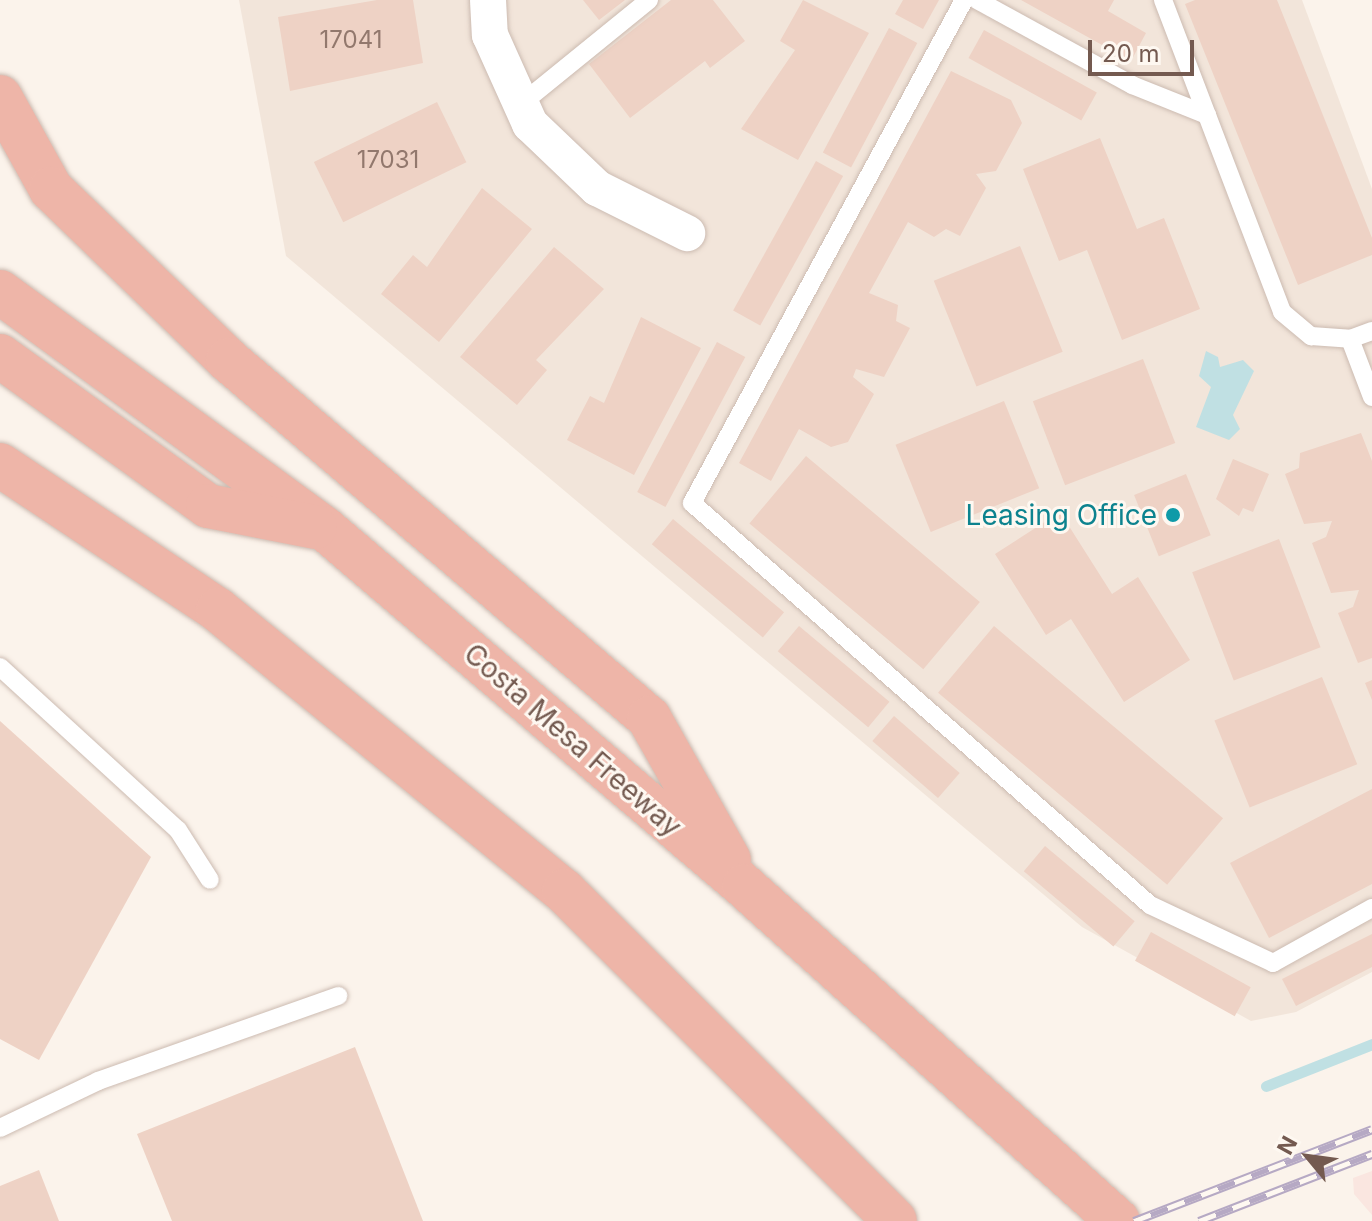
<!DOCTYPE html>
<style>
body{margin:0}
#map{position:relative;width:1372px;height:1221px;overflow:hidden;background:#fbf3eb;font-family:Inter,sans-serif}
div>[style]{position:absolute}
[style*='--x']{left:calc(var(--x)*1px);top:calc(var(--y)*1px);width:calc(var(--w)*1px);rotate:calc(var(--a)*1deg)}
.residential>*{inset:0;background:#f2e5da}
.commercial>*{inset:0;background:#fae6e0}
.water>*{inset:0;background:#c0e0e3}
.stream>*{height:11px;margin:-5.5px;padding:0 5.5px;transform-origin:5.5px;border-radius:5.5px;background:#c0e0e3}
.building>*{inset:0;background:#eed2c5;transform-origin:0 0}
.roads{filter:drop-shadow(0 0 2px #ccbbb1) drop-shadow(0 0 2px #ccbbb1)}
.service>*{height:18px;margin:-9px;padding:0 9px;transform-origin:9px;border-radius:9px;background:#fff}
.minor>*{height:36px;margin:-18px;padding:0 18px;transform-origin:18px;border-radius:18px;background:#fff}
.motorway>*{height:44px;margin:-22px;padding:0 22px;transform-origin:22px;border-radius:22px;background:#eeb5a8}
.rail>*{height:9px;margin-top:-4.5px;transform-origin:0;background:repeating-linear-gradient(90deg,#fef8f1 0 18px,#b6a9c4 0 36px);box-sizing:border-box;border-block:2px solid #b6a9c4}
.dots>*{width:22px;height:22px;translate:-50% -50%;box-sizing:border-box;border:4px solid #fef8f1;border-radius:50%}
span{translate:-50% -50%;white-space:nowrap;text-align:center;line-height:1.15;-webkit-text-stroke:6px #fef8f1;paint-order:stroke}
.number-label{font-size:24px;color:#92786d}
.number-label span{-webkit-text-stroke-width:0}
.culture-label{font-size:28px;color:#0d838f}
.right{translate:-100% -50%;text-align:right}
.street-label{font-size:28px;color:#745a50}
.north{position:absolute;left:1268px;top:1117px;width:80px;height:80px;-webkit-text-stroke:6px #fef8f1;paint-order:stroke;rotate:299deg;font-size:22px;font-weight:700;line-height:32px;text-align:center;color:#745a50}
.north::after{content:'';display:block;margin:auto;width:28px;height:36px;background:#745a50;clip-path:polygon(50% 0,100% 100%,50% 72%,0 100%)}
.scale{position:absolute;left:1088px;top:40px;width:106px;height:36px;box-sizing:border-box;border:4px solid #745a50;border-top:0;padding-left:10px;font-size:24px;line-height:28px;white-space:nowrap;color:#745a50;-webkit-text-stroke:6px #fef8f1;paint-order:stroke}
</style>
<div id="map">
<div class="residential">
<i style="clip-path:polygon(239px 0,1302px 0,1372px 189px,1372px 972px,1296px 1012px,1251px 1021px,1082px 927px,286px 256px)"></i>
</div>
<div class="commercial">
<i style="clip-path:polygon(1372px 1171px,1372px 1215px,1354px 1194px,1353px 1178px)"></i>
</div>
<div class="water">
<i style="clip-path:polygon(1206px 351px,1218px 357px,1220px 367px,1243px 360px,1254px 371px,1233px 415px,1240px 429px,1229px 440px,1196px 427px,1211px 387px,1199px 376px)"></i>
</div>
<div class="stream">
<i style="--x:1266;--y:1086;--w:114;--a:-21.6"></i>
</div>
<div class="building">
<i style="clip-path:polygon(377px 0,413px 0,423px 63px,290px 91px,278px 17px)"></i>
<i style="clip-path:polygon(583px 0,625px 0,599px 20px)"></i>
<i style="clip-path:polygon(671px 0,713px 0,745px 41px,710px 68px,705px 61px,630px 118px,589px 64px)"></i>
<i style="clip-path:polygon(803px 0,869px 33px,798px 160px,741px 129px,795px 50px,780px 41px)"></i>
<i style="clip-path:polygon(903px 0,939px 0,923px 29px,895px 14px)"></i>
<i style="clip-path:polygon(1021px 0,1114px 0,1108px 11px,1146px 33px,1131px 61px)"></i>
<i style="clip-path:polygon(1195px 0,1277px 0,1372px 238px,1372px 255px,1298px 285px,1185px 4px)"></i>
<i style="left:889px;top:28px;width:32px;height:141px;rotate:28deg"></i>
<i style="left:984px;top:30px;width:129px;height:32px;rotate:29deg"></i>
<i style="clip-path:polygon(951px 71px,1011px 100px,1022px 123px,996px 171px,976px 174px,986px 188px,960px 236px,946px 229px,934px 237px,908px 222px,869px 293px,898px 305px,896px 321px,910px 328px,884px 377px,856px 369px,853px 377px,874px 394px,848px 442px,831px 447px,799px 429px,771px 481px,739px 463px)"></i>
<i style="left:437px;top:102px;width:67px;height:137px;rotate:64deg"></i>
<i style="clip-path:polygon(1100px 138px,1137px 229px,1164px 218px,1200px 309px,1122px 340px,1087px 250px,1059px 261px,1023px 169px)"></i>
<i style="left:816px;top:161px;width:31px;height:171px;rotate:29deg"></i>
<i style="clip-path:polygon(482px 188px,532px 229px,439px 342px,381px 294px,413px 255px,427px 267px)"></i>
<i style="left:1020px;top:246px;width:114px;height:93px;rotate:68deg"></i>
<i style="clip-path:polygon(554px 247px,604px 289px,536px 360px,547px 370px,517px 405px,460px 357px)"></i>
<i style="clip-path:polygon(641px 317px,701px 348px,634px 475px,567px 440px,590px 396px,604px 403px)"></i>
<i style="left:717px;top:342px;width:32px;height:170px;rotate:28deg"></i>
<i style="left:1143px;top:359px;width:90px;height:118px;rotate:69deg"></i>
<i style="left:1004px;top:401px;width:94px;height:117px;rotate:68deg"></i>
<i style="clip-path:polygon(1361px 433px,1372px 461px,1372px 658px,1358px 663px,1338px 613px,1353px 607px,1359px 590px,1331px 593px,1312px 543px,1326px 537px,1332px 521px,1304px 524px,1285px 474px,1299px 468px,1300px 453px)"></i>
<i style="left:806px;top:456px;width:227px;height:88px;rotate:40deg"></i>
<i style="clip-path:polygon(1233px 459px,1269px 474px,1253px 512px,1243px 508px,1239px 516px,1216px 499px)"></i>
<i style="left:1186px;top:474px;width:66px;height:56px;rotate:68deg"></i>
<i style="clip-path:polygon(1060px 512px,1112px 594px,1138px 577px,1190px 660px,1124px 702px,1071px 619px,1046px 635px,995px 554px)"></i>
<i style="left:673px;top:519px;width:145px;height:33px;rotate:40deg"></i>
<i style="left:1279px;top:539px;width:116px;height:93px;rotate:69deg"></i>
<i style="left:799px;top:626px;width:118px;height:33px;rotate:40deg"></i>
<i style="left:994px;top:626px;width:299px;height:87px;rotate:40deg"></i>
<i style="left:1322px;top:677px;width:94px;height:116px;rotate:68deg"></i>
<i style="clip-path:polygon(1372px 680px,1372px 700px,1365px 683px)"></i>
<i style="left:894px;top:716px;width:87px;height:33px;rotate:41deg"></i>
<i style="clip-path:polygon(0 721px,151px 857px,39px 1060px,0 1039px)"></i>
<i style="clip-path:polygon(1372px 789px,1372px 884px,1269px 938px,1230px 863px)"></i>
<i style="left:1045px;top:846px;width:117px;height:33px;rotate:40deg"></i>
<i style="left:1151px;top:932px;width:114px;height:33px;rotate:29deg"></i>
<i style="clip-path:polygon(1372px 934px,1372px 967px,1296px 1006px,1282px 979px)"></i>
<i style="clip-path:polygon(355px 1047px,423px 1221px,172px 1221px,137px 1134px)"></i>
<i style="clip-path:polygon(39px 1170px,59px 1221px,0 1221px,0 1186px)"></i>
</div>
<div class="roads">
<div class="service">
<i style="--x:964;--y:0;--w:572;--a:118.4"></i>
<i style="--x:692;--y:503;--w:609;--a:41.27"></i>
<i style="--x:1150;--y:905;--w:136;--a:25.2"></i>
<i style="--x:1273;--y:963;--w:113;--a:-29.1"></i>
<i style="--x:977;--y:0;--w:177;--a:28.7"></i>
<i style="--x:1132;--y:85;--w:81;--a:21.8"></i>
<i style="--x:1163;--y:0;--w:334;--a:69.1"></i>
<i style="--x:1282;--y:312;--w:38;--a:40"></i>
<i style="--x:1311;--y:336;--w:39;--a:4"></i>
<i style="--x:521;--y:104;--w:165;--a:-39.1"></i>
<i style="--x:1372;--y:331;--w:23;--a:160"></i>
<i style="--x:1350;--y:339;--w:62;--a:69.2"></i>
<i style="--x:0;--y:667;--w:241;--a:42.5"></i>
<i style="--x:178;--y:830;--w:59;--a:57.4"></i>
<i style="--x:0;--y:1128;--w:109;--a:-25.6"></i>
<i style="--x:98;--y:1081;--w:255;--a:-19.5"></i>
</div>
<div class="minor">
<i style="--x:488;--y:0;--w:35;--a:87"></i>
<i style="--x:490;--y:35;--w:98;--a:65.8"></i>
<i style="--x:530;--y:124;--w:93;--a:43.7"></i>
<i style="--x:597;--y:188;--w:101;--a:26.6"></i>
</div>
<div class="motorway">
<i style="--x:0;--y:97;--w:105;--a:61"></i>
<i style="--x:51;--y:189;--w:246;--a:44"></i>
<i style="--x:228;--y:360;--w:553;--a:40.38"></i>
<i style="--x:649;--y:718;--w:163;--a:60.6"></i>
<i style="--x:0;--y:292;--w:402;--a:36.1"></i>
<i style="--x:325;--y:529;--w:550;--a:40.43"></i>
<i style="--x:744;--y:886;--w:502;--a:41.85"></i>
<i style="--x:0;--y:356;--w:256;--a:35.8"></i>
<i style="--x:208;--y:506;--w:109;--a:11.1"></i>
<i style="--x:0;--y:465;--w:262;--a:33.6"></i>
<i style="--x:218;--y:610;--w:446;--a:39.1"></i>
<i style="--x:564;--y:891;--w:467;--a:44.9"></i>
</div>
</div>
<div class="rail">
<i style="--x:1134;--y:1221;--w:255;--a:-21.1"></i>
<i style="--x:1199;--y:1221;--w:186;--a:-21.2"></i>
</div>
<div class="dots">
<i style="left:1173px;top:515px;background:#0f9aa8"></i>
</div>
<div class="number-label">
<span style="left:351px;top:40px">17041</span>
<span style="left:388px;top:160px">17031</span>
</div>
<div class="culture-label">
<span class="right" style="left:1157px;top:515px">Leasing Office</span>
</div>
<div class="street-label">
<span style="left:573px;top:740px;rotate:41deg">Costa Mesa Freeway</span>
</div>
<div class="north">N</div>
<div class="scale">20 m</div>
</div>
